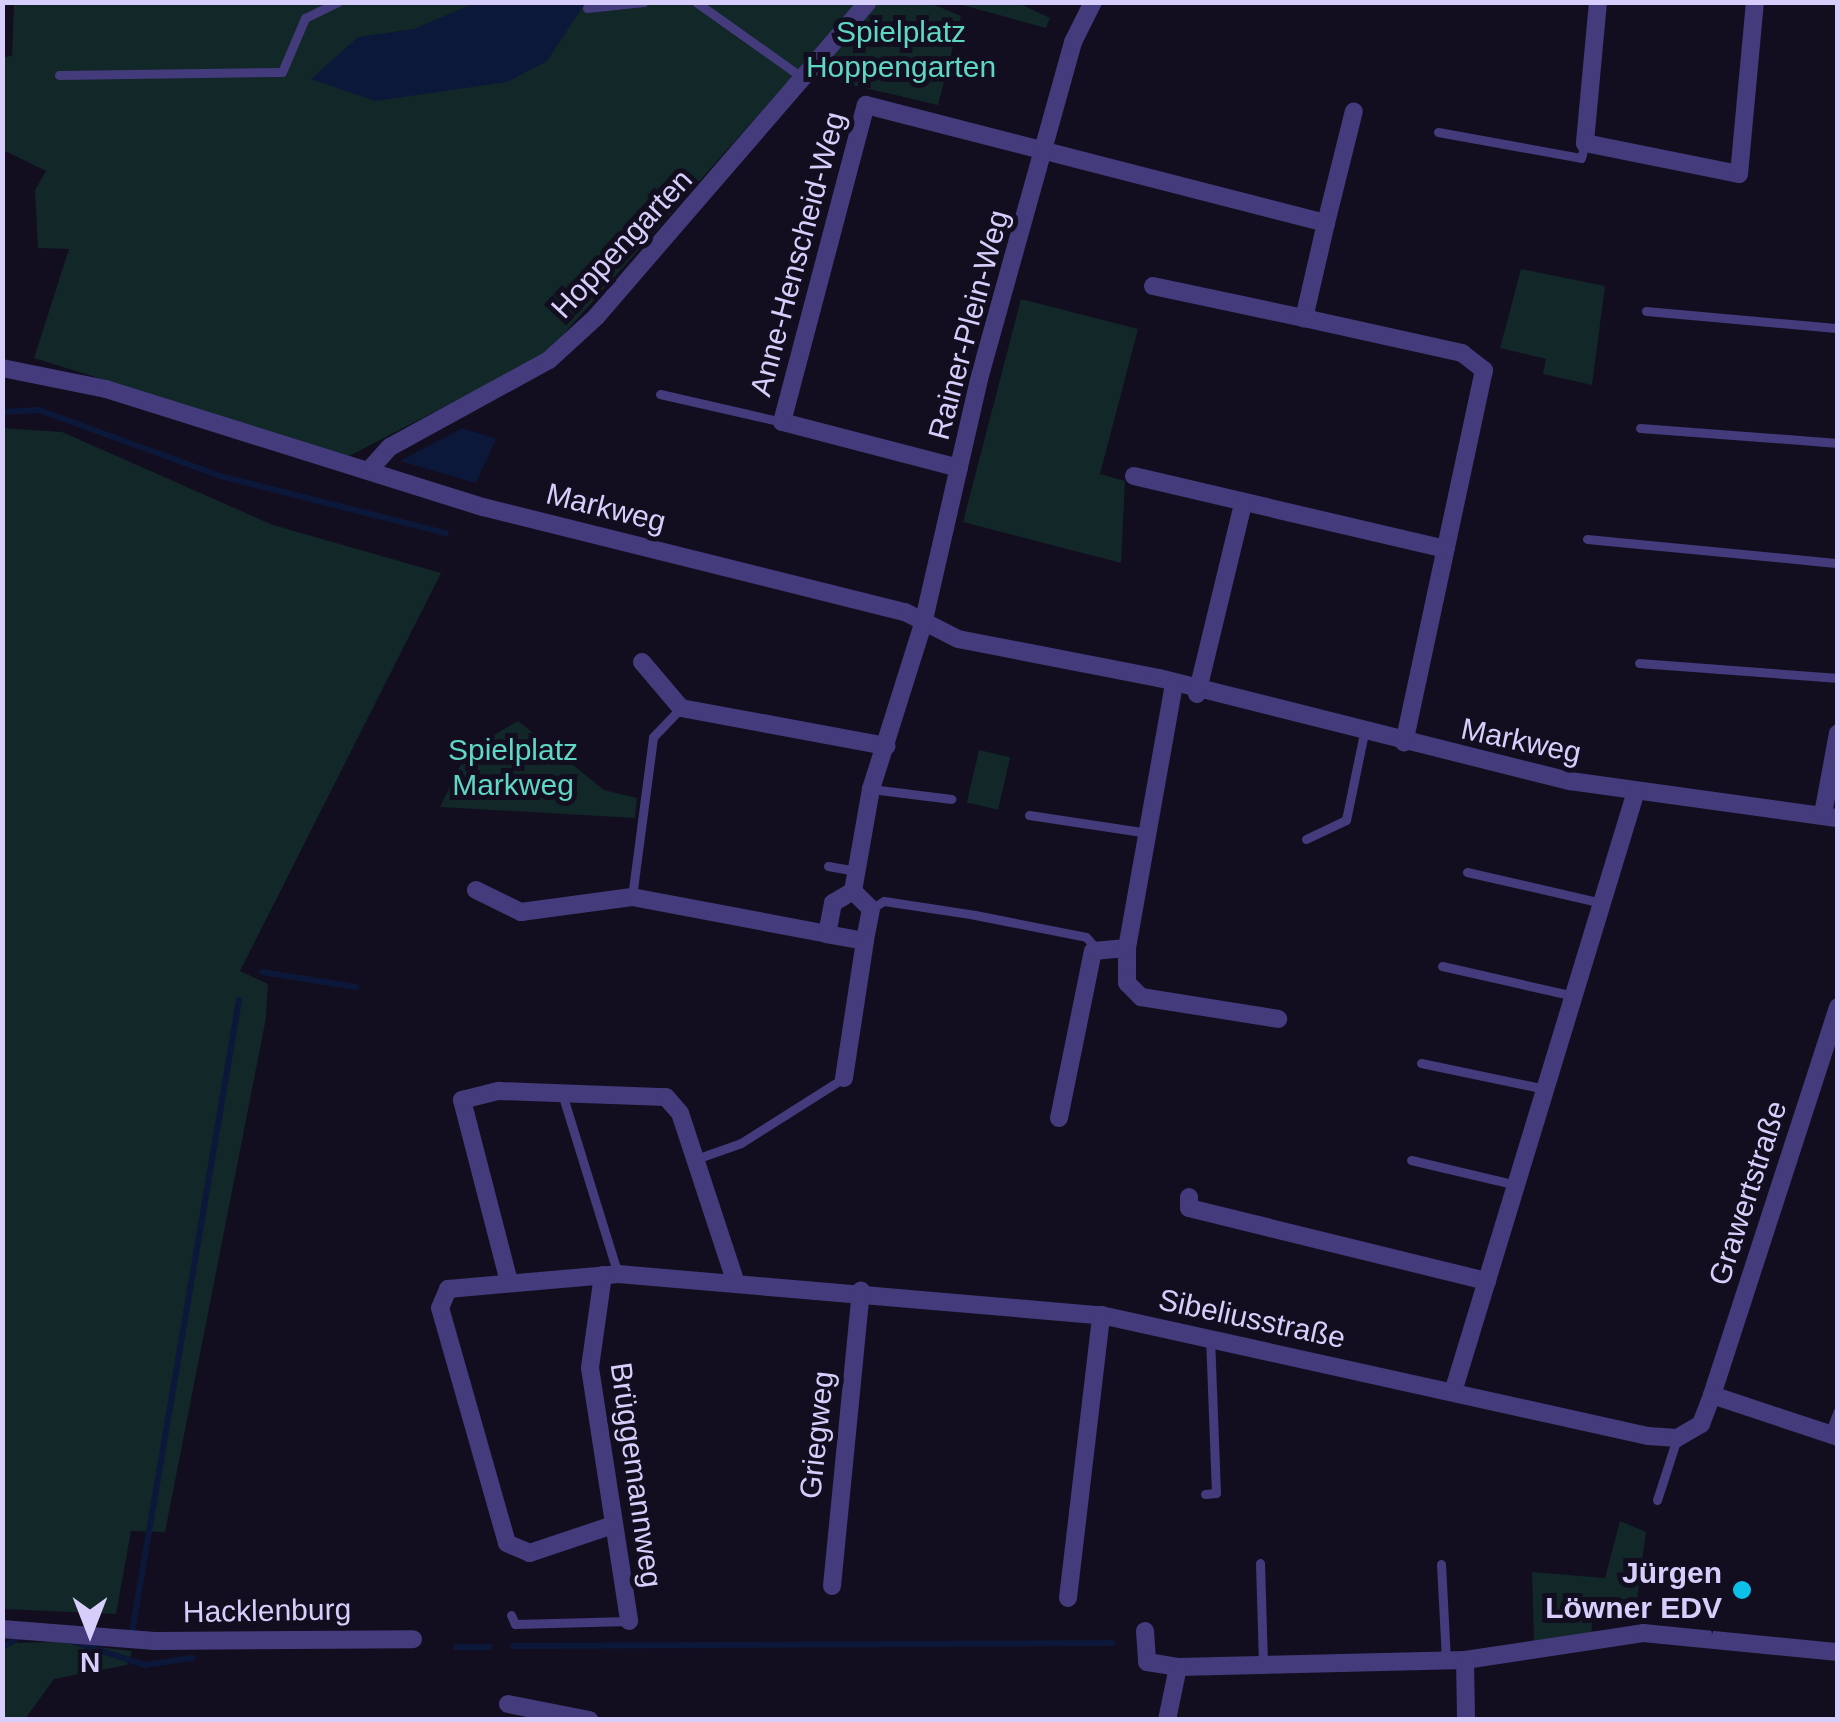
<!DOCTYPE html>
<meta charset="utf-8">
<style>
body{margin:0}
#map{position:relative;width:1840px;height:1722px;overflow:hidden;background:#120e1f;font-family:Arial,sans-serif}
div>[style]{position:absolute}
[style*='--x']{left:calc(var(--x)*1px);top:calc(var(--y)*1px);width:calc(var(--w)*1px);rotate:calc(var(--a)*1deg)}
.green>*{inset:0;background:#112728;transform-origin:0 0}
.water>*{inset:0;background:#0c183a}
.stream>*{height:6px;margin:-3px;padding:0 3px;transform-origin:3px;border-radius:3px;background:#0c183a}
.lane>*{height:9px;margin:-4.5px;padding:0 4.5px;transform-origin:4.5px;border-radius:4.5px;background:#433b7b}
.street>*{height:18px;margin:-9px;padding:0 9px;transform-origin:9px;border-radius:9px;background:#433b7b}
.dots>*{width:28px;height:28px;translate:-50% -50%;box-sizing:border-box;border:5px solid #120e1f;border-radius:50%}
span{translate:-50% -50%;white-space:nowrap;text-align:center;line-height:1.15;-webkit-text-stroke:10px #120e1f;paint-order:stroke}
.park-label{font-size:30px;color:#5fd7c4}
.street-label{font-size:30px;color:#d7cefc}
.poi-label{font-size:30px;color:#d7cefc;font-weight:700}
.right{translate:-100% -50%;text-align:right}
.frame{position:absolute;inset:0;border:5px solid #d7cefc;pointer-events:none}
.north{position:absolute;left:40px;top:1582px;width:100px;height:100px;-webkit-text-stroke:8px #120e1f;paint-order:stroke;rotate:180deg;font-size:28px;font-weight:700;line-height:40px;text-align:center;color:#d7cefc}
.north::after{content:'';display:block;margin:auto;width:35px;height:45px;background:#d7cefc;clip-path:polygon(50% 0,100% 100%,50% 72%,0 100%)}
</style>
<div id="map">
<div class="green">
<i style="clip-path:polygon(14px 3px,856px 2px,856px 5px,546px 354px,349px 456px,34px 358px,69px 249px,38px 248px,35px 190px,46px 171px,3px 150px,2px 57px,12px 56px)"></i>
<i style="clip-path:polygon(874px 3px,930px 3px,961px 16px,938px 105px,814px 76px)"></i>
<i style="clip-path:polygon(955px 3px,1018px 3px,1050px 18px,1046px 28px)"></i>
<i style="clip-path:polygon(1521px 269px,1605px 286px,1592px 385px,1543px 374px,1546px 359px,1500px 348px)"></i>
<i style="clip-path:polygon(1021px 299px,1138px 329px,1100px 474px,1125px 481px,1121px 563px,963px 522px)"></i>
<i style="clip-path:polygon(2px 428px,62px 432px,273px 525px,441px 573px,240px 971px,268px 984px,266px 1018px,165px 1532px,131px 1531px,116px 1614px,3px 1609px)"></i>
<i style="clip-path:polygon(518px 721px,604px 790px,637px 798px,635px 818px,440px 807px,468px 750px)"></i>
<i style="left:979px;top:750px;width:32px;height:54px;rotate:13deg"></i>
<i style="clip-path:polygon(1620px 1521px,1646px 1532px,1635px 1614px,1593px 1614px,1591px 1636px,1534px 1641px,1532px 1572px,1605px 1578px)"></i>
<i style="clip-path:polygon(56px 1642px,132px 1651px,127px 1665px,54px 1679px,25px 1719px,3px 1719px,2px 1643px)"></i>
</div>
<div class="water">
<i style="clip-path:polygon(477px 2px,585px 3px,547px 61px,507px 82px,375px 101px,311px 79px,358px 37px,414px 29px)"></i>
<i style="clip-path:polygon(462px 428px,496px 439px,476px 483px,400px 461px)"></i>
</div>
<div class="stream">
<i style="--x:2;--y:412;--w:37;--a:-3"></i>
<i style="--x:39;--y:410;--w:193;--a:20"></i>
<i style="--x:220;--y:476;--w:233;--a:14.2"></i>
<i style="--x:262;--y:972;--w:95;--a:9.1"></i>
<i style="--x:132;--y:1632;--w:641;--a:-80.39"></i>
<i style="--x:74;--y:1642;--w:75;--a:17.9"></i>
<i style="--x:145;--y:1665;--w:48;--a:-8.5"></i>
<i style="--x:513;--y:1646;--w:599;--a:-0.29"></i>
<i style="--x:456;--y:1647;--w:34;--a:0"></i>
<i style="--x:2;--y:1648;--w:18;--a:-34"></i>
</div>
<div class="lane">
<i style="--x:696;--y:2;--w:131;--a:35.4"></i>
<i style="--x:587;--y:8;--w:57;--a:-6"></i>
<i style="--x:59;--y:75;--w:223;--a:-0.8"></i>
<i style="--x:282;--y:72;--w:59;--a:-66.9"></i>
<i style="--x:305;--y:18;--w:37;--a:-26"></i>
<i style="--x:1438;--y:132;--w:145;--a:10.3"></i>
<i style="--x:1581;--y:158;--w:16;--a:-75"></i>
<i style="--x:1646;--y:311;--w:193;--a:5.1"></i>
<i style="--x:660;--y:394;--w:125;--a:12.9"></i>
<i style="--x:1640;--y:428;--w:199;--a:4.3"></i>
<i style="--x:1587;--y:539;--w:252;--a:5.5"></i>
<i style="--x:1639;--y:663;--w:200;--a:4.3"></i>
<i style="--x:871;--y:789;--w:81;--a:7.1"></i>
<i style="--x:1029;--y:815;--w:114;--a:8.6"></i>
<i style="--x:1306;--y:839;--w:44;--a:-25.4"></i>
<i style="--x:1346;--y:820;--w:89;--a:-78.3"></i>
<i style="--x:828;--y:866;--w:29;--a:10"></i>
<i style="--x:1467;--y:872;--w:139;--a:12.9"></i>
<i style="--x:632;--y:897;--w:161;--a:-82.5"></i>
<i style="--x:653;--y:737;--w:40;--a:-46"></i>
<i style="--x:871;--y:909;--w:15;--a:-32"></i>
<i style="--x:884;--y:901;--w:92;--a:8.7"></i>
<i style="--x:975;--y:915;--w:113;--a:11.2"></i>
<i style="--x:1086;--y:937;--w:15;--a:48"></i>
<i style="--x:1442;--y:966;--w:135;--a:12.8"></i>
<i style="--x:1421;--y:1063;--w:127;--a:11.8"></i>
<i style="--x:564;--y:1100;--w:182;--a:72.8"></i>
<i style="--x:696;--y:1159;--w:48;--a:-19.6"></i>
<i style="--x:741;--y:1143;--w:122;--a:-32.3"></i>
<i style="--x:1411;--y:1160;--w:109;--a:13.3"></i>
<i style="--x:1829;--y:1434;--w:25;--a:-69"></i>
<i style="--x:1205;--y:1494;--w:11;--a:-5"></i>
<i style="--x:1216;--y:1493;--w:155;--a:-92.2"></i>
<i style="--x:1657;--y:1500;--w:65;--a:-72.1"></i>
<i style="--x:1260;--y:1563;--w:99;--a:88.3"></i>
<i style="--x:1441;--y:1564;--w:96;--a:87"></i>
<i style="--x:511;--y:1615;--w:10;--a:66"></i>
<i style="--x:515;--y:1624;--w:114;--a:-1.5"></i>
</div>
<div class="street">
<i style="--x:1598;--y:2;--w:142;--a:95.3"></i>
<i style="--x:1585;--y:143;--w:157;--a:11.4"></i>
<i style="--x:1739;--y:174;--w:173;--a:-84.7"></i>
<i style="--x:1326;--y:223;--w:115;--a:-76"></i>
<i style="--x:1153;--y:286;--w:154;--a:12"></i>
<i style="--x:2;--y:368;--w:106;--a:11.4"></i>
<i style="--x:106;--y:389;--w:395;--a:17.4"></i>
<i style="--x:483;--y:507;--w:435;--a:14"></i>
<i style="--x:905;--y:612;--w:59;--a:27"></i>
<i style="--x:958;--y:639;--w:205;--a:11"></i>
<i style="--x:1159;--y:678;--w:424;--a:14.1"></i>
<i style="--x:1570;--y:781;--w:271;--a:7.9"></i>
<i style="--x:959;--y:468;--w:183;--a:-165.4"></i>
<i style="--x:782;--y:422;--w:328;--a:-75.2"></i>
<i style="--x:866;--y:105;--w:475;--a:14.4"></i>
<i style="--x:1326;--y:223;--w:98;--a:103"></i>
<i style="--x:1304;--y:318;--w:162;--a:12.5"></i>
<i style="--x:1462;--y:353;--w:28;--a:38"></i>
<i style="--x:1484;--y:370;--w:381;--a:102.1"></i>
<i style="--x:370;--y:469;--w:30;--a:-48"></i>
<i style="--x:390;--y:447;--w:181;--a:-28.7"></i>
<i style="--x:549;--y:360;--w:64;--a:-42.5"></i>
<i style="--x:596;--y:317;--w:416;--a:-49.2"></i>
<i style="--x:1134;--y:476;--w:320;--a:13.2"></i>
<i style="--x:642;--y:662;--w:60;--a:49.7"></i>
<i style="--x:681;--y:708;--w:209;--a:10.5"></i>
<i style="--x:1197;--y:694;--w:195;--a:-76.4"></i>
<i style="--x:1823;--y:814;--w:82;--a:-79.5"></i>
<i style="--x:476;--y:890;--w:50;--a:26.1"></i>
<i style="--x:521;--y:912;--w:112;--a:-7.7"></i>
<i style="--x:632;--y:897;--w:198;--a:10.7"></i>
<i style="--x:853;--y:891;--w:25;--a:45"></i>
<i style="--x:871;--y:909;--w:33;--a:101"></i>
<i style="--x:865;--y:941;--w:39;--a:-170"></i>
<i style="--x:827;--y:934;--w:32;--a:-79"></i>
<i style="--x:833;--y:903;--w:23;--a:-31"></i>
<i style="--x:853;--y:891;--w:104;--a:-80"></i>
<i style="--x:871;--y:789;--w:173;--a:-72.5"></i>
<i style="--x:923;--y:624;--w:251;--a:-77.1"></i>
<i style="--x:979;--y:379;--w:350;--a:-74.4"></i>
<i style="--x:1073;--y:42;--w:45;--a:-63.4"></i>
<i style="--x:1127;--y:948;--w:35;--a:90"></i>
<i style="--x:1127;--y:983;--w:20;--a:45"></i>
<i style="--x:1141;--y:997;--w:139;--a:9.1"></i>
<i style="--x:844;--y:1078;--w:139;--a:-81.3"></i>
<i style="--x:1059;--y:1118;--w:170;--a:-78.5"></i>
<i style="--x:1093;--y:951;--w:34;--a:-5"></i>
<i style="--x:1127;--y:948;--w:267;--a:-79.9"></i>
<i style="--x:1189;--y:1197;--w:11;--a:90"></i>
<i style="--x:1189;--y:1208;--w:307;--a:13.8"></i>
<i style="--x:603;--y:1275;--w:94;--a:98"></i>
<i style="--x:590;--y:1368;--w:256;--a:81.2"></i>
<i style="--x:508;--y:1278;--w:184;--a:-104.5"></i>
<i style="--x:462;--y:1100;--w:38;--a:-14"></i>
<i style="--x:499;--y:1091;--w:167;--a:2.1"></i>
<i style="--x:666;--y:1097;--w:21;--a:49"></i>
<i style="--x:680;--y:1113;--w:176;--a:71.8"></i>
<i style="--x:1453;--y:1392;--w:628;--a:-73.06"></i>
<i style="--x:1712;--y:1395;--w:408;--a:-72"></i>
<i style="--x:613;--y:1525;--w:88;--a:161.4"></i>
<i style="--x:530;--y:1553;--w:25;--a:-157"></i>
<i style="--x:507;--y:1543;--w:244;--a:-105.9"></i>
<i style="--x:440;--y:1308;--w:21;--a:-67"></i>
<i style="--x:448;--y:1289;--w:171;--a:-5"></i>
<i style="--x:618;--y:1274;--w:485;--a:4.9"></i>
<i style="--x:1101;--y:1315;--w:560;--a:12.47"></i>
<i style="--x:1648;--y:1436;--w:29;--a:4"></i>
<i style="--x:1677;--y:1438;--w:28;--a:-30"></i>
<i style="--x:1701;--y:1424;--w:31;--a:-69"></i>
<i style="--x:1712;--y:1395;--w:133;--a:18.4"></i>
<i style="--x:832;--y:1586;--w:297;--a:-84.4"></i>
<i style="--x:1068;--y:1598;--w:285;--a:-83.3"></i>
<i style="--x:2;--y:1629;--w:153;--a:4.5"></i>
<i style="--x:155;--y:1641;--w:258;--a:-0.4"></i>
<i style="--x:1145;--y:1631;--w:31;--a:86"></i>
<i style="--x:1147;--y:1662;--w:31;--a:9"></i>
<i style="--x:1178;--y:1667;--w:287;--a:-1.4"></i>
<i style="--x:1465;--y:1660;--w:180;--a:-8.6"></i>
<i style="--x:1643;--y:1633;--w:196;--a:5.6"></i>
<i style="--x:1465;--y:1660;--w:60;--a:89"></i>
<i style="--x:508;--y:1704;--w:83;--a:11.2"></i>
<i style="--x:1167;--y:1720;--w:54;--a:-78.3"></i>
</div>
<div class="dots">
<i style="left:1742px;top:1590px;background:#0dc0e9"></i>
</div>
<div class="park-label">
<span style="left:901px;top:49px">Spielplatz<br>Hoppengarten</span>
<span style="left:513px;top:767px">Spielplatz<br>Markweg</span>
</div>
<div class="street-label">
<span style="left:622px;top:244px;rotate:-47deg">Hoppengarten</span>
<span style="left:798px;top:254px;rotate:-75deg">Anne-Henscheid-Weg</span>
<span style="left:969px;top:325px;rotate:-75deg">Rainer-Plein-Weg</span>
<span style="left:606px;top:508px;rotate:14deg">Markweg</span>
<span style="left:1521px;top:741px;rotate:12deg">Markweg</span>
<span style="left:1748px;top:1193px;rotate:-72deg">Grawertstraße</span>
<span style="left:1252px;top:1319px;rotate:12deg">Sibeliusstraße</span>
<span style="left:817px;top:1435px;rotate:-84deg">Griegweg</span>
<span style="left:636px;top:1475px;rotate:82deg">Brüggemannweg</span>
<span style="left:267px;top:1611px;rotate:-1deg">Hacklenburg</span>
</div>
<div class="poi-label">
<span class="right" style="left:1722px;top:1590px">Jürgen<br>Löwner EDV</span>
</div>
<div class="frame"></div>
<div class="north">N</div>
</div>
